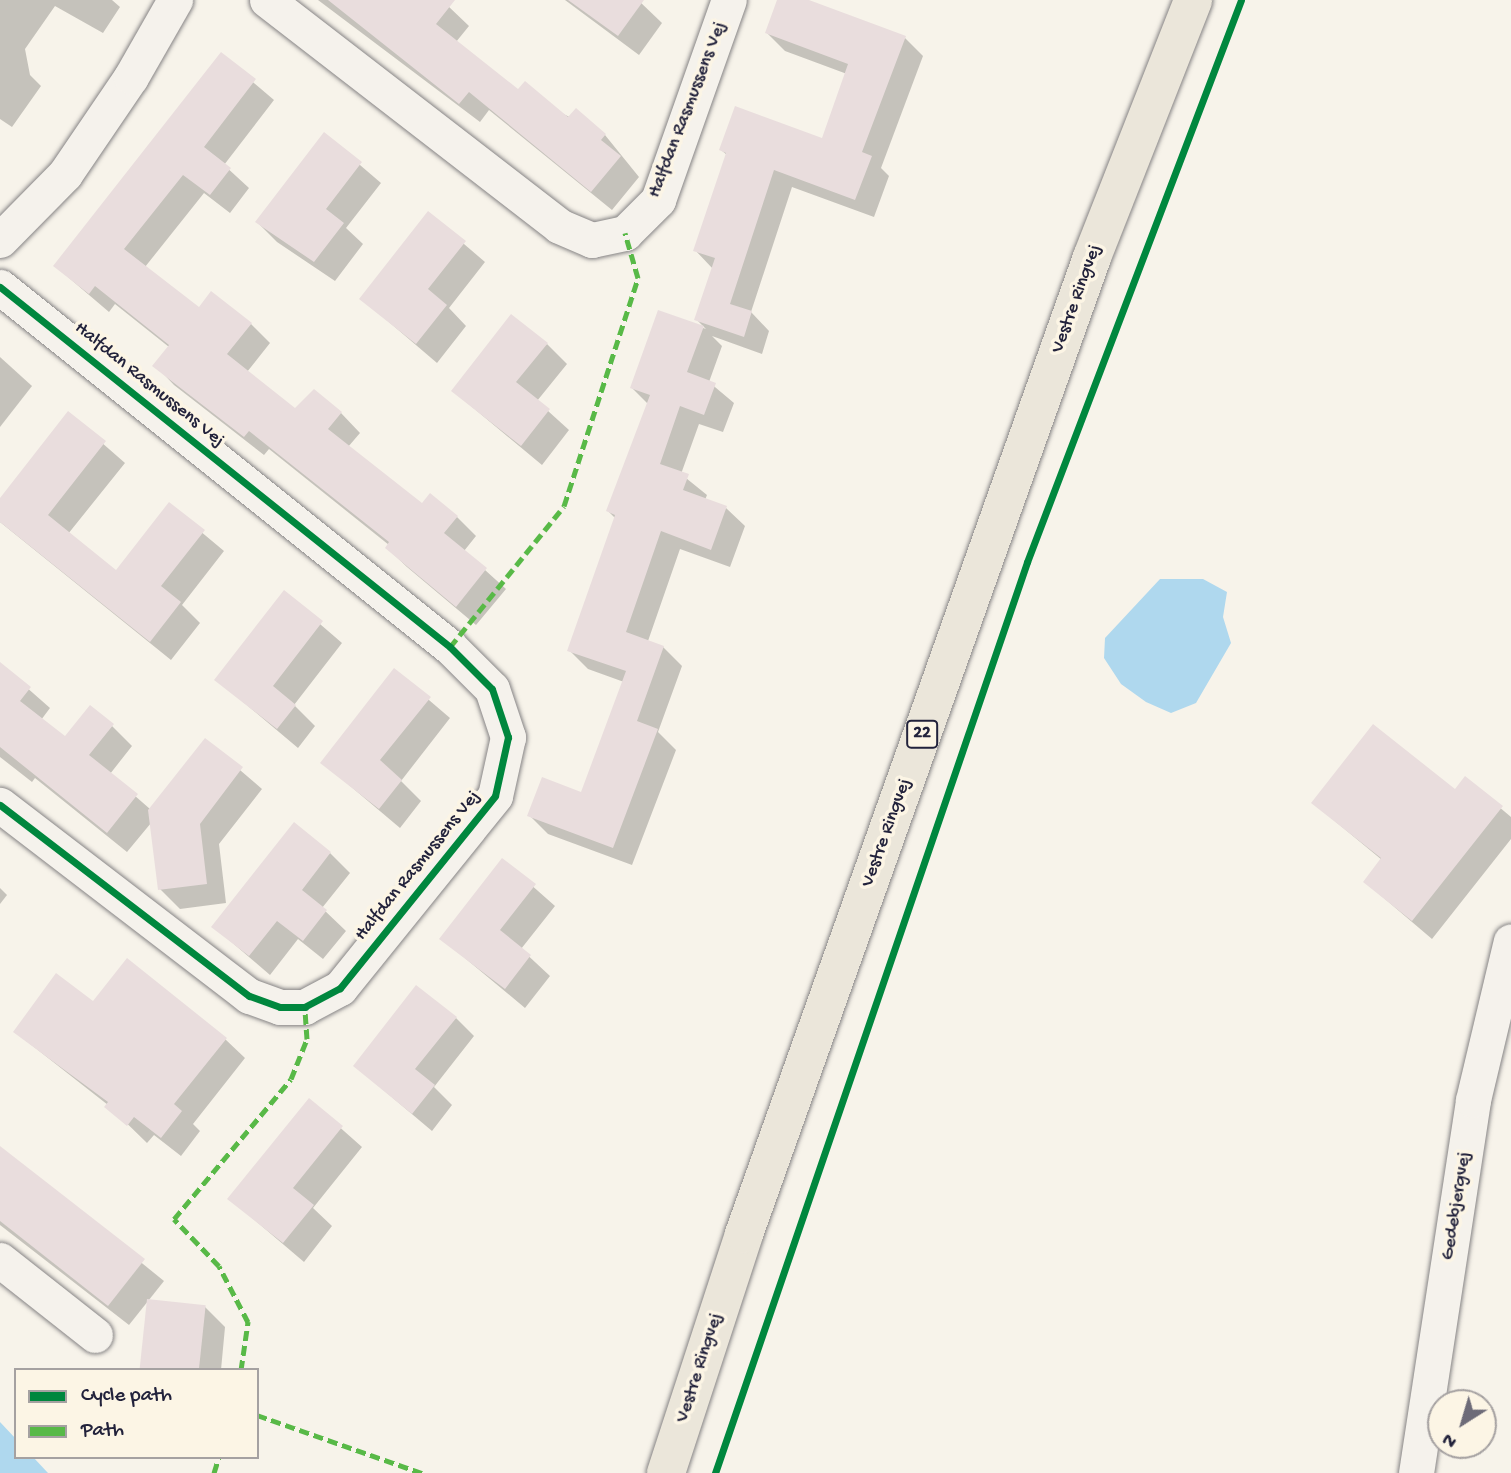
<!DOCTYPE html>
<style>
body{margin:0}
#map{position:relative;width:1511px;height:1473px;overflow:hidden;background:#f7f3ea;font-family:"Gochi Hand",sans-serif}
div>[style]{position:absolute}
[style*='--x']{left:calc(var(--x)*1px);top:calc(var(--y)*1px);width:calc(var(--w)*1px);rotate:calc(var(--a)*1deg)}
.water>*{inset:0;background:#afd8ee}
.shadow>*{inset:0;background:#0003}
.building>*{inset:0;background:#e9dddd;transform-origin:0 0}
.roads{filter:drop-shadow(0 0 2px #868485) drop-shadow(0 0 2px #868485)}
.street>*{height:35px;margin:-17.5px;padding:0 17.5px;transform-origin:17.5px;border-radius:17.5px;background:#f5f2ec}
.primary>*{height:38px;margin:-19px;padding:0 19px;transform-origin:19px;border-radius:19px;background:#ebe6da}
.quiet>*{height:5px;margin-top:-2.5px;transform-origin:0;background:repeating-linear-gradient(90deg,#58b947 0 10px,transparent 0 15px)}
.cycleway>*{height:7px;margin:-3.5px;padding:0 3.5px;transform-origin:3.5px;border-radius:3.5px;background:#00873e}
span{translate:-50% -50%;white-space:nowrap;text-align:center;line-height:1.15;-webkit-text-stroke:7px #fcf5e5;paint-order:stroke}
.shield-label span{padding:2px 5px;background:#fcf5e5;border:2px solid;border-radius:5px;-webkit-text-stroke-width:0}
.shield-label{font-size:18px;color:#22223b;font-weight:700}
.street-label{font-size:19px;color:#22223b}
.legend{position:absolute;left:14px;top:1368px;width:245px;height:91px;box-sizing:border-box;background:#fcf5e5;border:2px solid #a5a1a1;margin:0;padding:9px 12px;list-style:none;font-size:21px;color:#22223b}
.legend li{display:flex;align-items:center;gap:14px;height:35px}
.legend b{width:35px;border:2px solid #a5a1a1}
.north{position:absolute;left:1427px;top:1389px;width:70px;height:70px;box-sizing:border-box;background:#fcf5e5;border:2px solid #a5a1a1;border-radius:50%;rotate:217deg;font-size:19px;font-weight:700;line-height:28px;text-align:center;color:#22223b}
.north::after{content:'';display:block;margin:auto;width:24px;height:32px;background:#6d6b78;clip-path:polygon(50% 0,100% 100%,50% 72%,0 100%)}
</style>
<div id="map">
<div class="water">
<i style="clip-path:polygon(1160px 579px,1203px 579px,1227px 592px,1223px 617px,1231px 643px,1196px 703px,1171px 713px,1146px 702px,1121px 684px,1104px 658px,1105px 638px)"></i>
<i style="clip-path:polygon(0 1422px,16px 1439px,16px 1457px,33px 1457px,48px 1473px,0 1473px)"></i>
</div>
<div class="shadow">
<i style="clip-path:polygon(0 0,112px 0,120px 7px,103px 33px,55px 6px,25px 49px,30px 75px,41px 86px,12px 127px,0 119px)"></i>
<i style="clip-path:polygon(318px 0,450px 0,447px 5px,469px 26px,456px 42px,518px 91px,605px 135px,639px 177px,612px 210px,489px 110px,480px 122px)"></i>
<i style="clip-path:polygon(565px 0,638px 0,662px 23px,639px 55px)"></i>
<i style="clip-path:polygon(779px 0,804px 0,905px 38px,923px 56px,881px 168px,889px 176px,874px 217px,792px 187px,751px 312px,769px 331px,762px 354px,712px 336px,722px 346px,709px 382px,734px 403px,723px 432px,699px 424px,681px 474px,707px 495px,705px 500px,726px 508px,745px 526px,730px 567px,680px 549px,648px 641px,663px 647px,682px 666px,658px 732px,676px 750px,632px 865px,548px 834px,529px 815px,582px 794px,624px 682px,588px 669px,569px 650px,616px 519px,608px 511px,648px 404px,632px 388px,659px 312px,706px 329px,696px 319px,713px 269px,695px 250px,727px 155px,721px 150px,823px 140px,847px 74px,785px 51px,767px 33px)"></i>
<i style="clip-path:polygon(221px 55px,274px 100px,224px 165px,249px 188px,230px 213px,204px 193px,145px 267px,199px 309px,251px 324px,270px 343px,247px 372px,295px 410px,341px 413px,360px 433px,348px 447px,422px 506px,457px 517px,476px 536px,464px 551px,506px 589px,476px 625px,407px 567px,387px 548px,389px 545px,269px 449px,264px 455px,174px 385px,155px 365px,169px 347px,115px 304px,109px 312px,55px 266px)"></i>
<i style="clip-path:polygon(325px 135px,381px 183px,346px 228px,363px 244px,335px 281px,277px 242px,257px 222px)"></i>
<i style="clip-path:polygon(429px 214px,485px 262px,449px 308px,466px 326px,437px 363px,362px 299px)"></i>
<i style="clip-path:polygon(547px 344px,567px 364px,537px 401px,569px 430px,542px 465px,453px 391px)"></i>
<i style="clip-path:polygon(0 357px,32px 386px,0 427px)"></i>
<i style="clip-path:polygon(69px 414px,125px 463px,68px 534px,117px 572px,169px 505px,224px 551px,182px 605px,200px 623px,171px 660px,0 522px,0 501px)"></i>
<i style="clip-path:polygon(284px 593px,342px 643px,294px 705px,315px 726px,298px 748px,216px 679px)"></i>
<i style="clip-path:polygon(0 664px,50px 708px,41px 720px,65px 738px,112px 726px,132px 746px,110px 774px,150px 809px,205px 740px,262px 789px,219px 844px,226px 903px,180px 909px,160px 889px,151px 823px,127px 852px,35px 778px,32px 782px,0 757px)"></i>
<i style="clip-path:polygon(395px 671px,450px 718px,401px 781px,421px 801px,400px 828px,323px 763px)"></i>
<i style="clip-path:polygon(1466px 779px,1511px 817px,1511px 839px,1432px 939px,1365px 882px,1382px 860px,1313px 803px,1456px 791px)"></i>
<i style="clip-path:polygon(330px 853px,350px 873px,322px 908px,346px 931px,323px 959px,298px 939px,270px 975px,214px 927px)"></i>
<i style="clip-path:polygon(503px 860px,555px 906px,521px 949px,550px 976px,525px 1008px,442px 939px)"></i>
<i style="clip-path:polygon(0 888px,7px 895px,0 904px)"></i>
<i style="clip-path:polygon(93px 1003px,225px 1039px,245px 1058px,193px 1124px,200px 1131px,181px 1156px,154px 1135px,147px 1143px,108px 1105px,15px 1032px)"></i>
<i style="clip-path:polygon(456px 1018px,474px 1036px,434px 1087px,452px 1105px,432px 1131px,355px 1066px)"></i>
<i style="clip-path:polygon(309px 1100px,362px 1147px,313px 1208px,332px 1226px,304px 1262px,230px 1199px)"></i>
<i style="clip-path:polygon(0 1148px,164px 1281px,129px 1325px,0 1225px)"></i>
<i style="clip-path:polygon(205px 1307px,225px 1327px,221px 1370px,141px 1370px)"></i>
</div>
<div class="building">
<i style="clip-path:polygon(328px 0,455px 0,436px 24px,518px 89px,525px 81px,568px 117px,576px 108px,606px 134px,601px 140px,621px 156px,591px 192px,469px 92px,459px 104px)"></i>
<i style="clip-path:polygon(568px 0,644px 0,618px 36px)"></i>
<i style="clip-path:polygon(777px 0,809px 0,906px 36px,862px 152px,872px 156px,855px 200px,774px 170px,730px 304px,752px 311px,744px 337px,694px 320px,715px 258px,693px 251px,726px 153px,719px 150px,735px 106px,822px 138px,848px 64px,765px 33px)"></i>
<i style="clip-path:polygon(221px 52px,256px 79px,204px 147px,231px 168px,210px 195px,183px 175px,124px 249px,199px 307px,211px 291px,252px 323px,227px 354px,295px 408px,314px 389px,342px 412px,328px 429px,422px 503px,430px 493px,458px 516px,444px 533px,487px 568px,456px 607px,385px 548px,389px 542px,249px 431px,244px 437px,152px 366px,169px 345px,95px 286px,89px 294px,53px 266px)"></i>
<i style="clip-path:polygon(324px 132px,362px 162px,326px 209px,344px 223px,314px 262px,255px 222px)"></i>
<i style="clip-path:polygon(428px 211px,466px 241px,428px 289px,447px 305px,416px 344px,359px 299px)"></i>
<i style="clip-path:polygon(658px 310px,704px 326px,687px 372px,716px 383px,704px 415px,680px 406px,660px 464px,689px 474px,683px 490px,727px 506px,711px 550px,661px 531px,626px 632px,664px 646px,637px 721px,658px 729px,613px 848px,527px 816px,542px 777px,581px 792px,626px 671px,567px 651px,615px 515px,606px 511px,650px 395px,630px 388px)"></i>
<i style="clip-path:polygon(511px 314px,548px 343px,516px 382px,550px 409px,521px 446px,451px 391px)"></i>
<i style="clip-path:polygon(68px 411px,106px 441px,48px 515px,116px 570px,169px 502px,205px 530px,161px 586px,181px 602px,150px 642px,0 522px,0 498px)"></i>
<i style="clip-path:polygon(284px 590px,323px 621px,273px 686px,296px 705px,277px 729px,214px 680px)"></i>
<i style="clip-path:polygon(0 662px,31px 687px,20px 701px,65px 736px,90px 705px,114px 724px,89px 755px,138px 794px,107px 833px,0 747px)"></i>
<i style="clip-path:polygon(394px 668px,431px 697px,380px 760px,402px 780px,379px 809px,320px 763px)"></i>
<i style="clip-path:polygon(1373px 724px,1455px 789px,1465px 776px,1503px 806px,1412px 921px,1363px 882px,1381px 858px,1311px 803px)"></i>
<i style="clip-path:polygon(205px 738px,243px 767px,200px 824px,207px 884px,158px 890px,148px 810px)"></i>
<i style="clip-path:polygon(294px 822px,331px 852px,302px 890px,327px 910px,303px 941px,277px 921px,249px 956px,211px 927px)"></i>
<i style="clip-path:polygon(502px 858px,536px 884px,500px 930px,531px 955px,505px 989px,439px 939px)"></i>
<i style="clip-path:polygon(127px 958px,227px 1038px,174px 1104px,182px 1111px,161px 1138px,134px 1117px,127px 1126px,104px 1107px,108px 1102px,13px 1032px,56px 973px,93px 1001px)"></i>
<i style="clip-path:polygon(416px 985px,457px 1017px,415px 1069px,435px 1085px,412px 1114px,353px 1066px)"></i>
<i style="clip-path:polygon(309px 1098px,343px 1126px,293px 1188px,314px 1205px,283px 1243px,227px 1199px)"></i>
<i style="clip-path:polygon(0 1146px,145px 1259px,108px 1306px,0 1221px)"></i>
<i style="left:147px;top:1299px;width:59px;height:71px;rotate:6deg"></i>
</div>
<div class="roads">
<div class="street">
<i style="--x:267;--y:0;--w:369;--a:37.7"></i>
<i style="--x:559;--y:226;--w:36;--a:23"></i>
<i style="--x:592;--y:240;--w:34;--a:-12"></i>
<i style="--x:625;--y:233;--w:47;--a:-45"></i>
<i style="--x:658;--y:200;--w:212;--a:-70.5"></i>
<i style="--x:0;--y:240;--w:93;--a:-45.4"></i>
<i style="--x:65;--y:174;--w:117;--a:-55.8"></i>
<i style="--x:131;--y:77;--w:89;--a:-60.3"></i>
<i style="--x:0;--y:287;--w:576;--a:38.66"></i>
<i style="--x:450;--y:647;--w:59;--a:45"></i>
<i style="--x:492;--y:689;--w:51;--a:71.6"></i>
<i style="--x:508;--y:737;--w:60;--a:102.4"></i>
<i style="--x:495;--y:796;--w:247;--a:128.9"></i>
<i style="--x:340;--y:988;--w:40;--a:152"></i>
<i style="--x:305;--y:1007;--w:25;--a:180"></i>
<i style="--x:280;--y:1007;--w:33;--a:-160"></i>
<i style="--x:249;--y:996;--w:314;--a:-142.5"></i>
<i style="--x:0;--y:1260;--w:121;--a:38.3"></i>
<i style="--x:1416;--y:1473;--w:377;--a:-81.3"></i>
<i style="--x:1473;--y:1100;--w:163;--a:-76.6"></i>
</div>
<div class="primary">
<i style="--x:666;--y:1473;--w:251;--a:-71.9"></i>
<i style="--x:744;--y:1234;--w:1037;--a:-70.39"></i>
<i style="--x:1092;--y:257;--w:276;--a:-68.5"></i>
</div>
</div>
<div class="quiet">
<i style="--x:450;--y:647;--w:181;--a:-51"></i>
<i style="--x:564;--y:506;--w:240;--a:-72"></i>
<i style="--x:638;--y:278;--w:47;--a:-106.1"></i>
<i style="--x:241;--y:1370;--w:49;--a:-81.7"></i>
<i style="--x:248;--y:1322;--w:63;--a:-117.4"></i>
<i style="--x:219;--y:1266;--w:65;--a:-133.8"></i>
<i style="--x:174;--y:1219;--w:182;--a:-50.1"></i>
<i style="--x:291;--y:1079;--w:43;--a:-68.2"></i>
<i style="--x:307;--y:1039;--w:32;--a:-94"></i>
<i style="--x:257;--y:1415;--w:175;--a:19.4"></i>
<i style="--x:214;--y:1473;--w:17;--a:-73"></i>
</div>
<div class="cycleway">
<i style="--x:0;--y:287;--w:576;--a:38.66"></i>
<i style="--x:450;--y:647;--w:59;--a:45"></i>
<i style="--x:492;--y:689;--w:51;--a:71.6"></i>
<i style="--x:508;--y:737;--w:60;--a:102.4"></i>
<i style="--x:495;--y:796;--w:247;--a:128.9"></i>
<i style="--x:340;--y:988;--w:40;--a:152"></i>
<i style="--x:305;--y:1007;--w:25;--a:180"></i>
<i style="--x:280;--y:1007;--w:33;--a:-160"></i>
<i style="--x:249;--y:996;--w:314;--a:-142.5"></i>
<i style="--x:715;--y:1473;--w:963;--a:-71.09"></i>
<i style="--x:1027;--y:562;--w:601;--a:-69.15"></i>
</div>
<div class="shield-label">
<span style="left:922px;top:734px">22</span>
</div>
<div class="street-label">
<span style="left:688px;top:110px;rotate:-69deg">Halfdan Rasmussens Vej</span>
<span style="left:1077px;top:299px;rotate:-70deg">Vestre Ringvej</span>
<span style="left:149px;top:385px;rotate:39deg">Halfdan Rasmussens Vej</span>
<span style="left:887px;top:833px;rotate:-70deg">Vestre Ringvej</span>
<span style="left:418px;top:866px;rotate:-51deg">Halfdan Rasmussens Vej</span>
<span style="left:1457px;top:1206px;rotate:-81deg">Gedebjergvej</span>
<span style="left:700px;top:1368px;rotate:-72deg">Vestre Ringvej</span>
</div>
<ul class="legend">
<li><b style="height:9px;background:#00873e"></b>Cycle path</li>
<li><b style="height:9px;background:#58b947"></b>Path</li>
</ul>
<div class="north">N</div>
</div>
